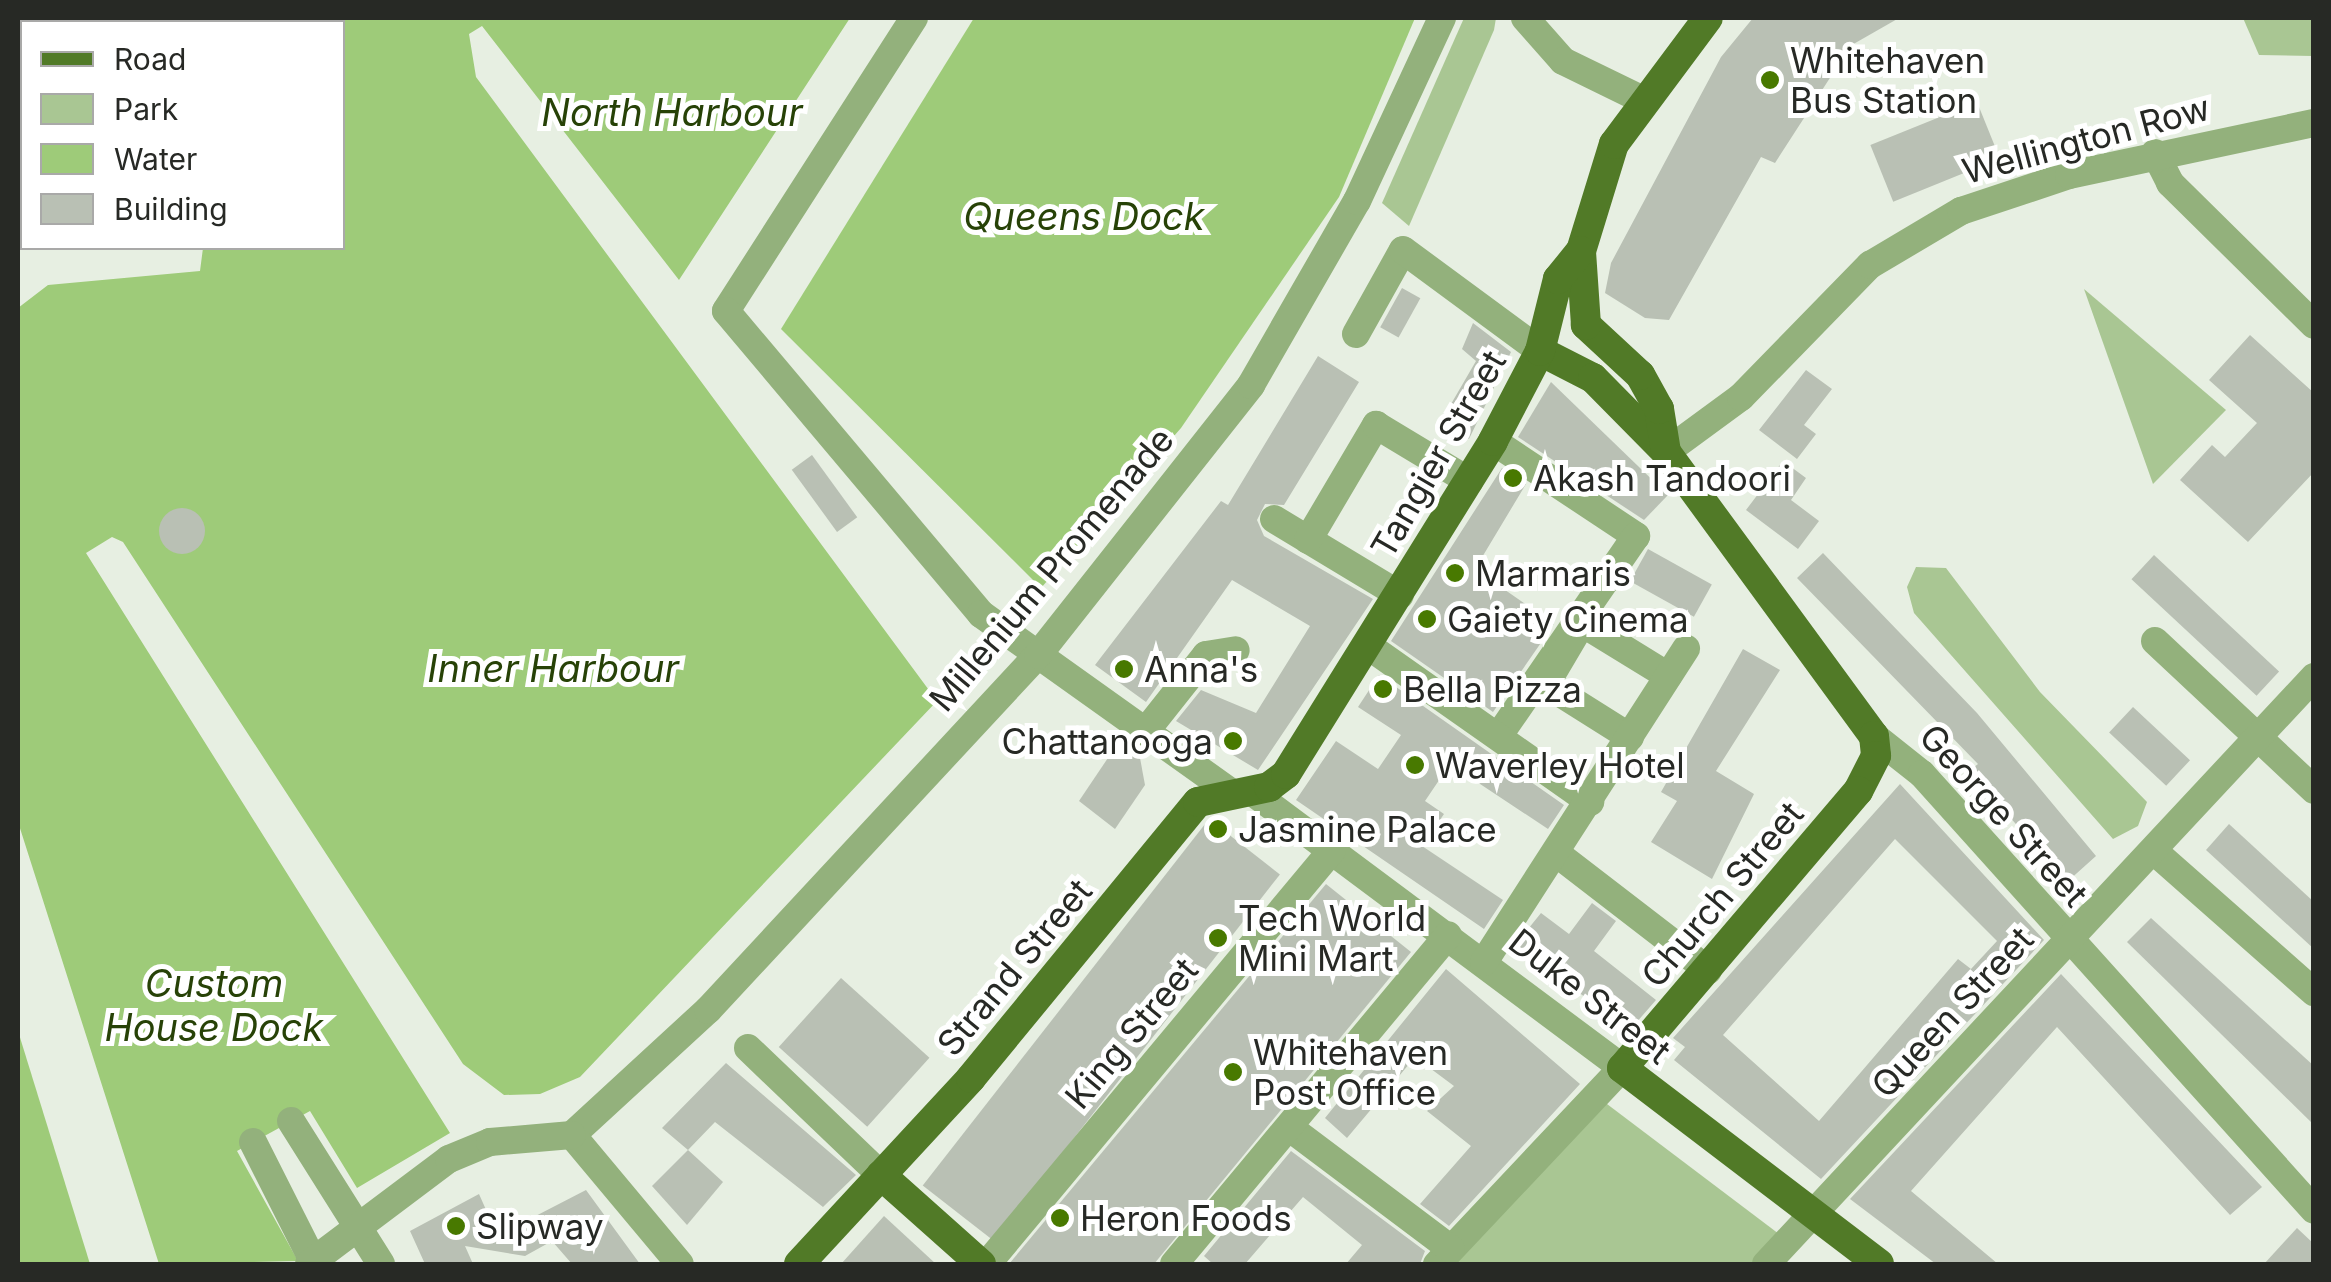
<!DOCTYPE html>
<style>
body{margin:0}
#map{position:relative;width:2331px;height:1282px;overflow:hidden;background:#e7efe2;font-family:Inter,sans-serif}
div>[style]{position:absolute}
[style*='--x']{left:calc(var(--x)*1px);top:calc(var(--y)*1px);width:calc(var(--w)*1px);rotate:calc(var(--a)*1deg)}
.green>*{inset:0;background:#a9c693}
.water>*{inset:0;background:#9ecb79}
.building>*{inset:0;background:#b9c0b4;transform-origin:0 0}
.round{border-radius:50%}
.minor>*{height:28px;margin:-14px;padding:0 14px;transform-origin:14px;border-radius:14px;background:#93b17c}
.major>*{height:30px;margin:-15px;padding:0 15px;transform-origin:15px;border-radius:15px;background:#517a27}
.dots>*{width:28px;height:28px;translate:-50% -50%;box-sizing:border-box;border:5px solid #fff;border-radius:50%}
span{translate:-50% -50%;white-space:nowrap;text-align:center;line-height:1.15;-webkit-text-stroke:10px #fff;paint-order:stroke}
.poi-label{font-size:35px;color:#272925}
.left{translate:0 -50%;text-align:left}
.right{translate:-100% -50%;text-align:right}
.street-label{font-size:35px;color:#272925}
.water-label{font-size:38px;color:#274207;font-style:italic}
.frame{position:absolute;inset:0;border:20px solid #272925;pointer-events:none}
.legend{position:absolute;left:20px;top:20px;width:325px;height:230px;box-sizing:border-box;background:#fff;border:2px solid #a9a9a8;margin:0;padding:12px 18px;list-style:none;font-size:30px;color:#272925}
.legend li{display:flex;align-items:center;gap:20px;height:50px}
.legend b{width:50px;border:2px solid #a9a9a8}
</style>
<div id="map">
<div class="green">
<i style="clip-path:polygon(1464px 18px,1496px 18px,1494px 30px,1409px 226px,1382px 203px)"></i>
<i style="clip-path:polygon(2243px 18px,2313px 18px,2313px 56px,2259px 55px)"></i>
<i style="clip-path:polygon(2084px 289px,2226px 410px,2153px 484px)"></i>
<i style="clip-path:polygon(1916px 567px,1946px 568px,2040px 692px,2147px 802px,2138px 826px,2113px 839px,1914px 613px,1907px 587px)"></i>
<i style="clip-path:polygon(1603px 1101px,1779px 1234px,1752px 1264px,1455px 1264px)"></i>
</div>
<div class="water">
<i style="clip-path:polygon(18px 18px,81px 22px,22px 22px,18px 240px)"></i>
<i style="clip-path:polygon(345px 18px,850px 18px,679px 280px,482px 26px,469px 34px,476px 77px,937px 701px,580px 1077px,540px 1094px,504px 1095px,463px 1064px,123px 542px,112px 537px,86px 553px,450px 1133px,357px 1188px,310px 1111px,237px 1151px,298px 1261px,159px 1264px,18px 822px,18px 308px,48px 285px,200px 271px,203px 248px,342px 248px)"></i>
<i style="clip-path:polygon(974px 18px,1415px 18px,1339px 197px,1181px 428px,1041px 588px,781px 329px)"></i>
<i style="clip-path:polygon(18px 1031px,90px 1264px,18px 1264px)"></i>
</div>
<div class="building">
<i style="clip-path:polygon(1753px 18px,1899px 18px,1829px 58px,1837px 67px,1775px 163px,1761px 157px,1669px 320px,1645px 318px,1605px 293px,1611px 263px,1721px 57px)"></i>
<i style="left:1977px;top:102px;width:61px;height:115px;rotate:68deg"></i>
<i style="left:1402px;top:288px;width:21px;height:45px;rotate:29deg"></i>
<i style="clip-path:polygon(1473px 323px,1511px 352px,1469px 439px,1440px 423px,1476px 361px,1462px 349px)"></i>
<i style="clip-path:polygon(2250px 335px,2314px 393px,2314px 472px,2248px 542px,2180px 480px,2212px 445px,2225px 457px,2257px 423px,2209px 380px)"></i>
<i style="clip-path:polygon(1318px 356px,1359px 382px,1284px 505px,1265px 504px,1257px 520px,1264px 536px,1373px 599px,1258px 770px,1176px 721px,1201px 690px,1256px 713px,1310px 626px,1232px 580px,1146px 702px,1095px 665px,1221px 501px,1228px 505px)"></i>
<i style="clip-path:polygon(1806px 370px,1832px 389px,1804px 425px,1816px 434px,1797px 459px,1759px 430px)"></i>
<i style="clip-path:polygon(1551px 382px,1668px 495px,1644px 520px,1518px 437px)"></i>
<i style="left:812px;top:455px;width:77px;height:25px;rotate:54deg"></i>
<i style="clip-path:polygon(1783px 461px,1806px 478px,1791px 500px,1819px 521px,1798px 549px,1746px 510px)"></i>
<i style="clip-path:polygon(1502px 468px,1526px 484px,1475px 569px,1554px 624px,1493px 712px,1391px 641px)"></i>
<i class="round" style="left:159px;top:508px;width:46px;height:46px"></i>
<i style="left:1648px;top:549px;width:73px;height:37px;rotate:29deg"></i>
<i style="clip-path:polygon(1823px 553px,1977px 713px,2096px 856px,2067px 882px,1969px 771px,1978px 764px,1797px 578px)"></i>
<i style="left:2154px;top:555px;width:171px;height:33px;rotate:43deg"></i>
<i style="clip-path:polygon(1743px 649px,1780px 670px,1716px 771px,1754px 794px,1712px 879px,1651px 842px,1677px 801px,1661px 792px)"></i>
<i style="clip-path:polygon(1379px 675px,1564px 805px,1548px 829px,1450px 764px,1425px 801px,1444px 814px,1422px 846px,1503px 900px,1484px 929px,1296px 800px,1336px 741px,1378px 769px,1401px 735px,1358px 707px)"></i>
<i style="left:2133px;top:707px;width:78px;height:35px;rotate:43deg"></i>
<i style="clip-path:polygon(1118px 743px,1140px 758px,1145px 785px,1115px 829px,1079px 801px)"></i>
<i style="clip-path:polygon(evenodd,1900px 784px,2044px 940px,1821px 1179px,1674px 1060px,1685px 1047px,1673px 1038px,1900px 784px,1895px 839px,1997px 941px,1971px 969px,1958px 959px,1819px 1121px,1723px 1035px,1895px 839px)"></i>
<i style="left:1209px;top:819px;width:90px;height:465px;rotate:38deg"></i>
<i style="clip-path:polygon(2229px 824px,2314px 902px,2314px 949px,2206px 850px)"></i>
<i style="clip-path:polygon(1326px 884px,1411px 952px,1154px 1264px,1009px 1264px)"></i>
<i style="clip-path:polygon(1592px 903px,1616px 921px,1594px 951px,1656px 1000px,1629px 1031px,1516px 944px,1541px 913px,1569px 934px)"></i>
<i style="clip-path:polygon(2151px 918px,2314px 1066px,2314px 1125px,2127px 942px)"></i>
<i style="clip-path:polygon(1446px 969px,1580px 1084px,1449px 1226px,1420px 1204px,1471px 1146px,1427px 1111px,1454px 1086px,1415px 1057px,1347px 1138px,1325px 1118px)"></i>
<i style="clip-path:polygon(2061px 974px,2262px 1187px,2230px 1215px,2057px 1027px,1911px 1191px,1998px 1264px,1936px 1264px,1850px 1199px)"></i>
<i style="left:841px;top:978px;width:119px;height:93px;rotate:42deg"></i>
<i style="clip-path:polygon(726px 1063px,856px 1175px,823px 1207px,715px 1122px,688px 1150px,662px 1128px)"></i>
<i style="clip-path:polygon(688px 1150px,723px 1182px,687px 1225px,652px 1186px)"></i>
<i style="clip-path:polygon(1291px 1151px,1425px 1251px,1420px 1264px,1346px 1264px,1362px 1245px,1303px 1197px,1245px 1264px,1213px 1264px,1204px 1256px)"></i>
<i style="clip-path:polygon(586px 1190px,640px 1264px,572px 1264px,552px 1241px,525px 1256px,465px 1246px,473px 1264px,425px 1264px,410px 1231px,479px 1194px,491px 1221px,511px 1210px,524px 1222px)"></i>
<i style="clip-path:polygon(884px 1216px,936px 1264px,841px 1264px)"></i>
<i style="clip-path:polygon(2297px 1228px,2314px 1244px,2314px 1264px,2264px 1264px)"></i>
</div>
<div class="minor">
<i style="--x:914;--y:18;--w:348;--a:122.7"></i>
<i style="--x:726;--y:311;--w:396;--a:49.9"></i>
<i style="--x:981;--y:614;--w:305;--a:35.5"></i>
<i style="--x:1525;--y:18;--w:57;--a:48.5"></i>
<i style="--x:1563;--y:61;--w:87;--a:26"></i>
<i style="--x:2155;--y:153;--w:34;--a:63"></i>
<i style="--x:2170;--y:183;--w:202;--a:44.6"></i>
<i style="--x:1356;--y:334;--w:96;--a:-60.8"></i>
<i style="--x:1403;--y:250;--w:170;--a:36.4"></i>
<i style="--x:1493;--y:441;--w:172;--a:33.6"></i>
<i style="--x:1636;--y:536;--w:242;--a:124.5"></i>
<i style="--x:1666;--y:452;--w:93;--a:-36.3"></i>
<i style="--x:1741;--y:397;--w:185;--a:-45.7"></i>
<i style="--x:1870;--y:265;--w:106;--a:-30.7"></i>
<i style="--x:1961;--y:211;--w:114;--a:-18.4"></i>
<i style="--x:2069;--y:175;--w:250;--a:-12"></i>
<i style="--x:1274;--y:519;--w:147;--a:31.1"></i>
<i style="--x:1308;--y:540;--w:134;--a:-59.4"></i>
<i style="--x:1376;--y:425;--w:109;--a:31.1"></i>
<i style="--x:2155;--y:641;--w:218;--a:43.1"></i>
<i style="--x:1367;--y:645;--w:273;--a:35.1"></i>
<i style="--x:1145;--y:732;--w:98;--a:-51.6"></i>
<i style="--x:1206;--y:655;--w:30;--a:-9"></i>
<i style="--x:1874;--y:736;--w:61;--a:38.4"></i>
<i style="--x:1922;--y:774;--w:586;--a:48.04"></i>
<i style="--x:1630;--y:737;--w:99;--a:-147.8"></i>
<i style="--x:1546;--y:684;--w:71;--a:-59.5"></i>
<i style="--x:1582;--y:623;--w:101;--a:31.6"></i>
<i style="--x:1251;--y:791;--w:463;--a:36.7"></i>
<i style="--x:1622;--y:1068;--w:270;--a:133.3"></i>
<i style="--x:2155;--y:852;--w:212;--a:41.4"></i>
<i style="--x:1556;--y:853;--w:192;--a:37.6"></i>
<i style="--x:1484;--y:962;--w:373;--a:-57.2"></i>
<i style="--x:748;--y:1048;--w:184;--a:43.7"></i>
<i style="--x:291;--y:1121;--w:169;--a:57.8"></i>
<i style="--x:1290;--y:1128;--w:201;--a:36.9"></i>
<i style="--x:572;--y:1135;--w:185;--a:-42.6"></i>
<i style="--x:708;--y:1010;--w:485;--a:-47.1"></i>
<i style="--x:1038;--y:655;--w:344;--a:-51.7"></i>
<i style="--x:1251;--y:385;--w:212;--a:-60.1"></i>
<i style="--x:1357;--y:201;--w:202;--a:-65.1"></i>
<i style="--x:572;--y:1135;--w:168;--a:50.1"></i>
<i style="--x:253;--y:1142;--w:133;--a:63.2"></i>
<i style="--x:309;--y:1264;--w:175;--a:-36.9"></i>
<i style="--x:449;--y:1159;--w:44;--a:-22.5"></i>
<i style="--x:490;--y:1142;--w:82;--a:-4.9"></i>
<i style="--x:987;--y:1264;--w:539;--a:-50.19"></i>
<i style="--x:1174;--y:1264;--w:428;--a:-50.2"></i>
<i style="--x:1766;--y:1264;--w:803;--a:-46.97"></i>
</div>
<div class="major">
<i style="--x:1540;--y:351;--w:59;--a:27"></i>
<i style="--x:1593;--y:378;--w:104;--a:45.4"></i>
<i style="--x:1666;--y:452;--w:352;--a:53.8"></i>
<i style="--x:1874;--y:736;--w:20;--a:84"></i>
<i style="--x:1876;--y:756;--w:39;--a:117"></i>
<i style="--x:1858;--y:791;--w:364;--a:130.4"></i>
<i style="--x:1622;--y:1068;--w:323;--a:37.3"></i>
<i style="--x:1666;--y:452;--w:44;--a:-99.2"></i>
<i style="--x:1659;--y:409;--w:39;--a:-119"></i>
<i style="--x:1640;--y:375;--w:74;--a:-137.2"></i>
<i style="--x:1586;--y:325;--w:74;--a:-93.9"></i>
<i style="--x:1581;--y:251;--w:112;--a:-72.9"></i>
<i style="--x:1614;--y:144;--w:157;--a:-53.3"></i>
<i style="--x:881;--y:1175;--w:134;--a:41.7"></i>
<i style="--x:799;--y:1264;--w:253;--a:-47.2"></i>
<i style="--x:971;--y:1078;--w:357;--a:-50.6"></i>
<i style="--x:1198;--y:802;--w:73;--a:-11.9"></i>
<i style="--x:1269;--y:787;--w:21;--a:-37"></i>
<i style="--x:1286;--y:774;--w:392;--a:-58.1"></i>
<i style="--x:1493;--y:441;--w:102;--a:-62.4"></i>
<i style="--x:1540;--y:351;--w:74;--a:-76"></i>
<i style="--x:1558;--y:279;--w:36;--a:-51"></i>
</div>
<div class="dots">
<i style="left:1770px;top:80px;background:#487900"></i>
<i style="left:1513px;top:478px;background:#487900"></i>
<i style="left:1455px;top:573px;background:#487900"></i>
<i style="left:1427px;top:619px;background:#487900"></i>
<i style="left:1124px;top:669px;background:#487900"></i>
<i style="left:1383px;top:689px;background:#487900"></i>
<i style="left:1233px;top:741px;background:#487900"></i>
<i style="left:1415px;top:765px;background:#487900"></i>
<i style="left:1218px;top:829px;background:#487900"></i>
<i style="left:1218px;top:938px;background:#487900"></i>
<i style="left:1233px;top:1072px;background:#487900"></i>
<i style="left:1060px;top:1218px;background:#487900"></i>
<i style="left:456px;top:1226px;background:#487900"></i>
</div>
<div class="poi-label">
<span class="left" style="left:1790px;top:80px">Whitehaven<br>Bus Station</span>
<span class="left" style="left:1533px;top:478px">Akash Tandoori</span>
<span class="left" style="left:1475px;top:573px">Marmaris</span>
<span class="left" style="left:1447px;top:619px">Gaiety Cinema</span>
<span class="left" style="left:1144px;top:669px">Anna's</span>
<span class="left" style="left:1403px;top:689px">Bella Pizza</span>
<span class="right" style="left:1213px;top:741px">Chattanooga</span>
<span class="left" style="left:1435px;top:765px">Waverley Hotel</span>
<span class="left" style="left:1238px;top:829px">Jasmine Palace</span>
<span class="left" style="left:1238px;top:938px">Tech World<br>Mini Mart</span>
<span class="left" style="left:1253px;top:1072px">Whitehaven<br>Post Office</span>
<span class="left" style="left:1080px;top:1218px">Heron Foods</span>
<span class="left" style="left:476px;top:1226px">Slipway</span>
</div>
<div class="street-label">
<span style="left:2086px;top:139px;rotate:-15deg">Wellington Row</span>
<span style="left:1438px;top:454px;rotate:-60deg">Tangier Street</span>
<span style="left:1051px;top:569px;rotate:-50deg">Millenium Promenade</span>
<span style="left:2004px;top:815px;rotate:48deg">George Street</span>
<span style="left:1722px;top:894px;rotate:-50deg">Church Street</span>
<span style="left:1014px;top:967px;rotate:-50deg">Strand Street</span>
<span style="left:1590px;top:996px;rotate:38deg">Duke Street</span>
<span style="left:1952px;top:1012px;rotate:-47deg">Queen Street</span>
<span style="left:1131px;top:1033px;rotate:-50deg">King Street</span>
</div>
<div class="water-label">
<span style="left:672px;top:113px">North Harbour</span>
<span style="left:1084px;top:217px">Queens Dock</span>
<span style="left:553px;top:669px">Inner Harbour</span>
<span style="left:214px;top:1006px">Custom<br>House Dock</span>
</div>
<div class="frame"></div>
<ul class="legend">
<li><b style="height:12px;background:#517a27"></b>Road</li>
<li><b style="height:28px;background:#a9c693"></b>Park</li>
<li><b style="height:28px;background:#9ecb79"></b>Water</li>
<li><b style="height:28px;background:#b9c0b4"></b>Building</li>
</ul>
</div>
